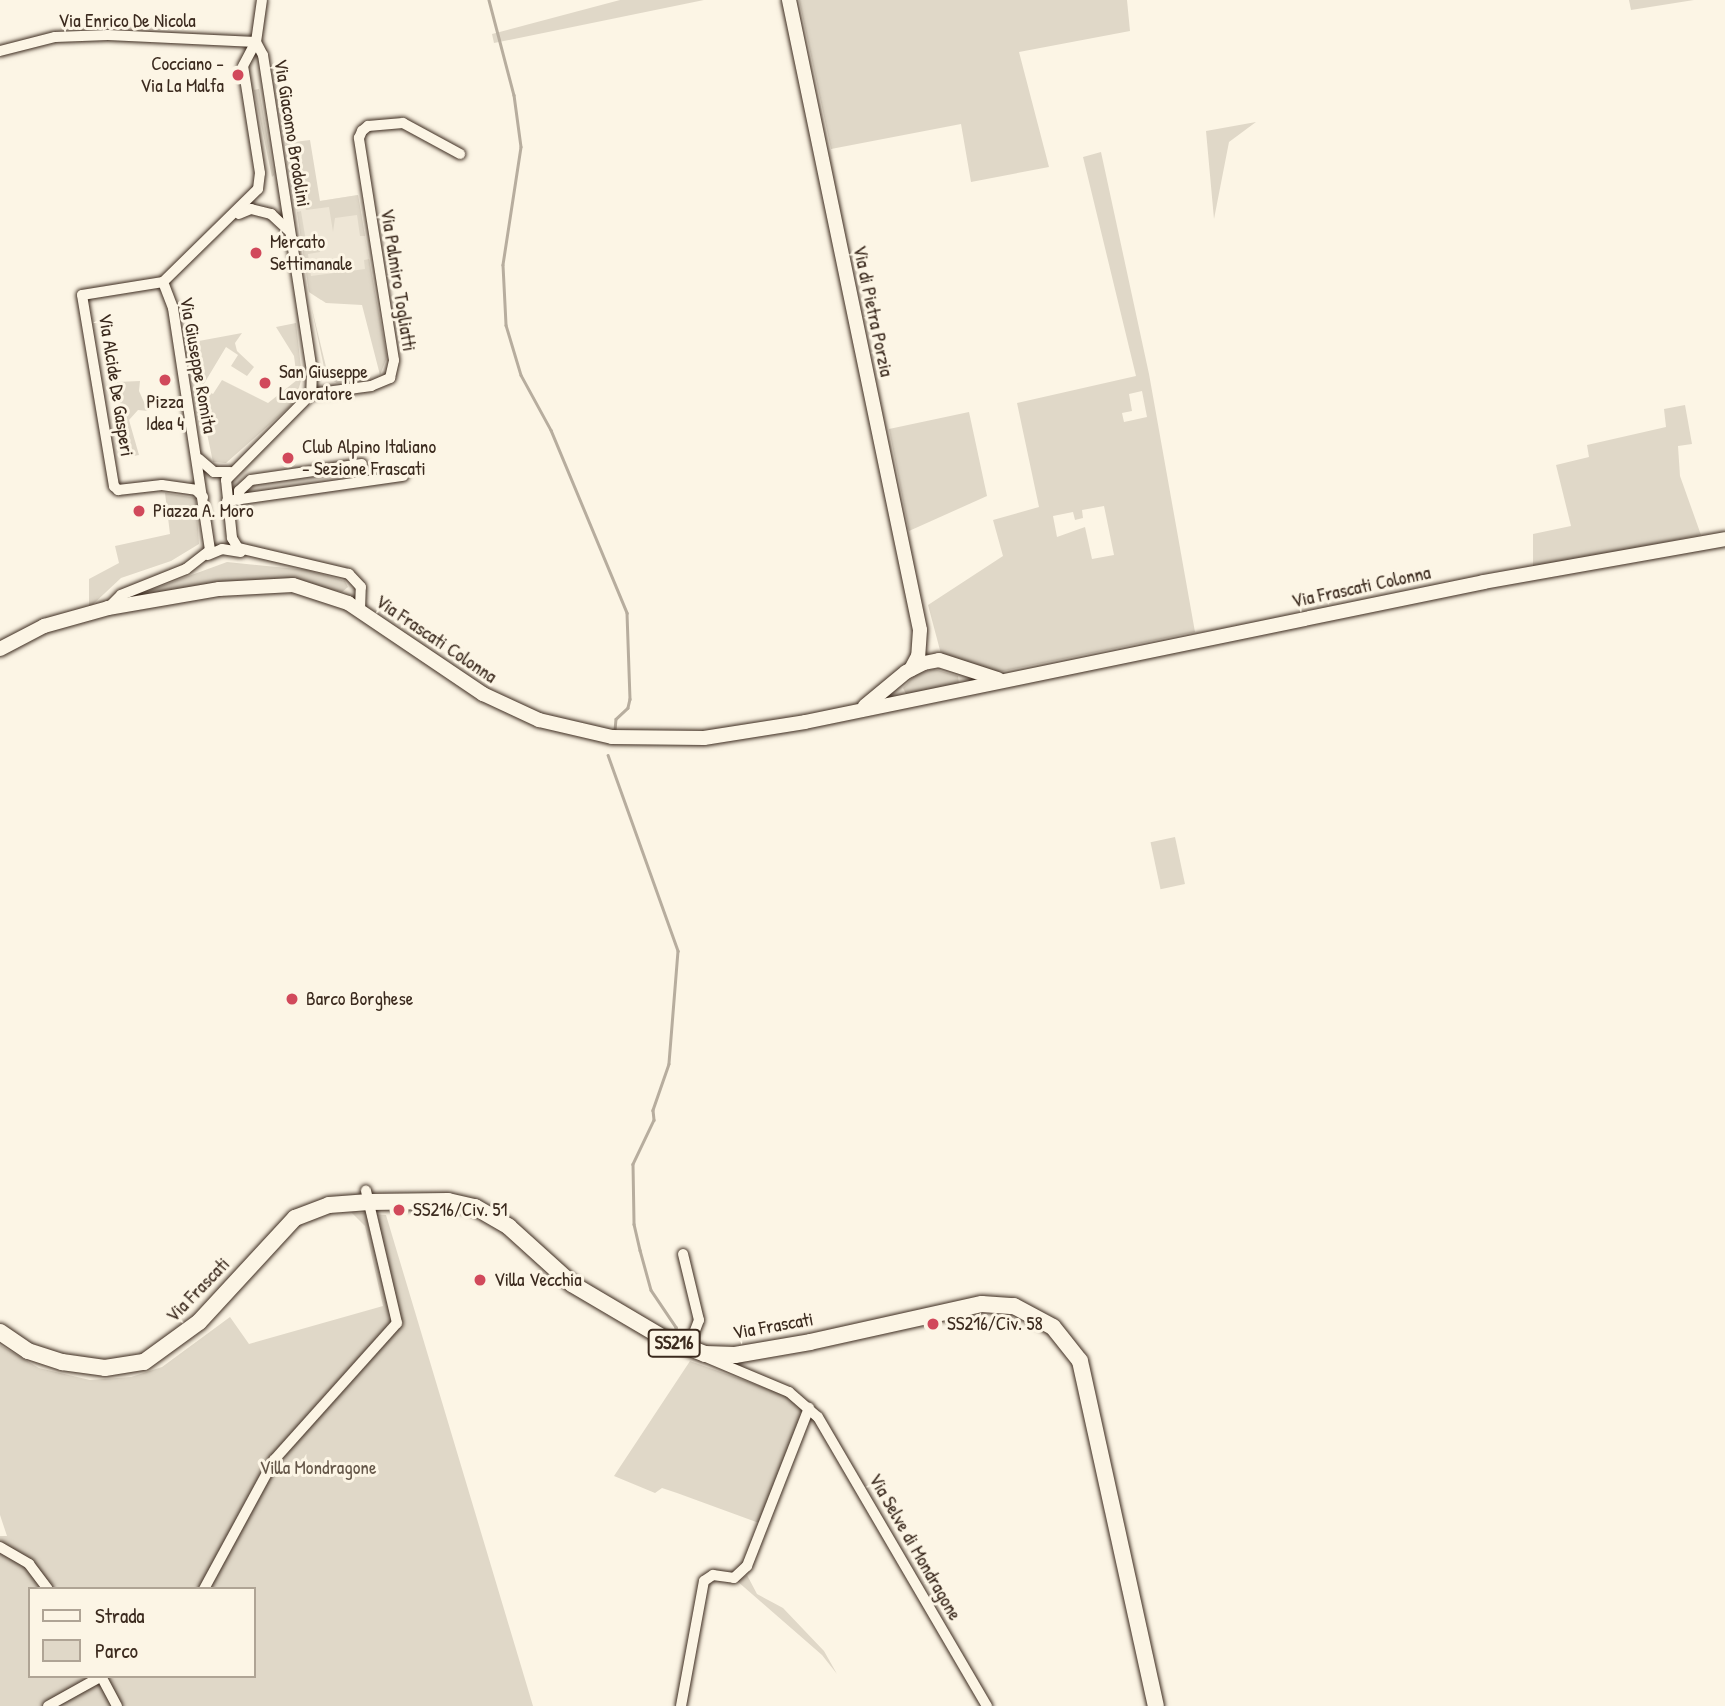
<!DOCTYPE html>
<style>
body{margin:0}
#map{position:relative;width:1725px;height:1706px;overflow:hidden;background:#fcf5e5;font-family:"Patrick Hand",sans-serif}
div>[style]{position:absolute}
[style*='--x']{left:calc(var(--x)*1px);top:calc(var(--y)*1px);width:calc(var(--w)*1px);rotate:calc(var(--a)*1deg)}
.built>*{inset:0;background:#eee6d6}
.green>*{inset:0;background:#e0d8c8;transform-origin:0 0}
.stream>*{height:2.5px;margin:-1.25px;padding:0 1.25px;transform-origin:1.25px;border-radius:1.25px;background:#b7ad9e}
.roads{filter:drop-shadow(0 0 2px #3b2a1e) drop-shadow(0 0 2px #3b2a1e)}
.street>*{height:10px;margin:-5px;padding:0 5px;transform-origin:5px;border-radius:5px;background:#fcf5e5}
.secondary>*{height:14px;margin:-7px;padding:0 7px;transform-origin:7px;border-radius:7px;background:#fcf5e5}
.primary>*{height:16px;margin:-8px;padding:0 8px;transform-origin:8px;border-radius:8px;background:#fcf5e5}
.dots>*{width:19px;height:19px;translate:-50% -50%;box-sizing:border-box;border:4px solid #fcf5e5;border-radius:50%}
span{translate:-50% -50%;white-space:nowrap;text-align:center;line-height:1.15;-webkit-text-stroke:6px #fcf5e5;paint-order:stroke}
.shield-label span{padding:2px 5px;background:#fcf5e5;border:2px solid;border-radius:5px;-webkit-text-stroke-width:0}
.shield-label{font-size:18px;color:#3b2a1e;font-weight:700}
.street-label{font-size:19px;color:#3b2a1e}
.poi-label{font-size:19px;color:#3b2a1e}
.right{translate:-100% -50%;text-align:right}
.left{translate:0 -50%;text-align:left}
.park-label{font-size:19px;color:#645648}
.legend{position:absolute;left:28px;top:1587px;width:228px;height:91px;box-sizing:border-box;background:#fcf5e5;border:2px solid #afa495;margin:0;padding:9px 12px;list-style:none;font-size:21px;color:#3b2a1e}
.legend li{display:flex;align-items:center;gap:14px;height:35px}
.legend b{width:35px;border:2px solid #afa495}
</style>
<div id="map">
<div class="built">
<i style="clip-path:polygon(294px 192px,307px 203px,358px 195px,374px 288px,321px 300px,309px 292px)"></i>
</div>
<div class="green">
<i style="clip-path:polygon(620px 0,704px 0,494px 43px,492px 34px)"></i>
<i style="clip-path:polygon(799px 0,1127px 0,1130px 31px,1019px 52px,1049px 167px,971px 182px,961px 124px,831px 149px)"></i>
<i style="clip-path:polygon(1629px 0,1694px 0,1631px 10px)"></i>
<i style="clip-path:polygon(259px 89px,274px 175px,272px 177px,254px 90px)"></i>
<i style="clip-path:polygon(1256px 122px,1229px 142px,1214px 219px,1206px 131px)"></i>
<i style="clip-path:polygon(310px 140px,320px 201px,358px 195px,365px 236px,360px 236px,357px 215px,335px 218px,333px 232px,329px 207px,306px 210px,304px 201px,297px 207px,286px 143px)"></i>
<i style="clip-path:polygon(evenodd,1101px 152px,1149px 374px,1195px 632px,994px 673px,941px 654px,928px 605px,1003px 556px,993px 520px,1039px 507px,1017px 403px,1136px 376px,1083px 157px,1101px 152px,1142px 391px,1147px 417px,1124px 422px,1122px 413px,1132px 411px,1129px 394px,1142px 391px,1101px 152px,1104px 506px,1114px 555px,1092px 559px,1085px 527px,1057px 537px,1053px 516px,1073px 512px,1075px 520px,1083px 518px,1082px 510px,1104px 506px)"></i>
<i style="clip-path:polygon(301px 211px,307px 247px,319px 246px,320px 252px,308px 254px,311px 276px,334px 273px,332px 261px,341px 260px,343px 272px,365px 269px,364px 260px,369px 259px,387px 357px,380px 375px,362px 305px,326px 303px,309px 292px,297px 212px)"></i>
<i style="clip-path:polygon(311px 305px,328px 375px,338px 381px,372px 378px,337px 383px,326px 377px)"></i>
<i style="clip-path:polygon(296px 323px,302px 377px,295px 402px,226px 463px,213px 462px,188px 343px,242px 333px,235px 343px,237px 351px,254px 367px,247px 376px,231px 366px,238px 355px,226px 347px,202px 387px,213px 394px,222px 380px,268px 403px,297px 380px,294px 356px,276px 327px)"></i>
<i style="clip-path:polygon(140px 381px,139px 391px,148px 411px,138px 410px,129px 420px,139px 455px,128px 457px,117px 382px)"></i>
<i style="clip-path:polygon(1685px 405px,1692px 444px,1678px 446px,1680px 476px,1701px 535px,1533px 568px,1533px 534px,1571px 526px,1556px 465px,1589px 457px,1587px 445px,1666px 427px,1664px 409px)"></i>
<i style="clip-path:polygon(969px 412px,987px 496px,909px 531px,889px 429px)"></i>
<i style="clip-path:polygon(165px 493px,196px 498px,199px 544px,171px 561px,121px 578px,89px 608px,89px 579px,119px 563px,115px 546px,170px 534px)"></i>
<i style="clip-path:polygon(227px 562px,307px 570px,345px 581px,348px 587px,342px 592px,297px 582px,126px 599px)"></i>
<i style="clip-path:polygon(934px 669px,958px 676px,959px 684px,907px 696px,903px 688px,916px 674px)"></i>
<i style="left:1175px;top:837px;width:48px;height:25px;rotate:78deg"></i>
<i style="clip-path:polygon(evenodd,351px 1212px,386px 1215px,533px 1706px,0 1706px,0 1536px,7px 1536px,0 1515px,0 1345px,39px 1368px,90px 1380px,131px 1377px,162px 1367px,230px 1317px,249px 1344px,383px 1306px,365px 1226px,351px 1212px,30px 1589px,254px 1589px,254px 1676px,30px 1676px,30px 1589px)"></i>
<i style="clip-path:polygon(690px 1361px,791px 1397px,804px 1410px,759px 1523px,677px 1493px,662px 1488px,655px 1493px,614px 1476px)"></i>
<i style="clip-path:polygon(747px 1575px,757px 1594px,783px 1608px,824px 1651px,837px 1674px,822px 1655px,737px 1581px)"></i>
</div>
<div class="stream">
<i style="--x:489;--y:0;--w:98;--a:75.3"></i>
<i style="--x:514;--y:95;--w:52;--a:82.3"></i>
<i style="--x:521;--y:147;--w:119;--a:98.7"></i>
<i style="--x:503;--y:265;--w:60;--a:87.1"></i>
<i style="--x:506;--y:325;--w:52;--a:73.3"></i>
<i style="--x:521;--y:375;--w:63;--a:61.4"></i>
<i style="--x:551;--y:430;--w:198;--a:67.4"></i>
<i style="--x:627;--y:613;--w:86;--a:88"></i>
<i style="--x:630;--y:699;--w:9;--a:103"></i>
<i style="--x:628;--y:708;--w:16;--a:137"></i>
<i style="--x:616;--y:719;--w:11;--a:95"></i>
<i style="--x:608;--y:755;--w:208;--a:70.3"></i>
<i style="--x:678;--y:951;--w:113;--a:94.6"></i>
<i style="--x:669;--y:1064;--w:49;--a:109.2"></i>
<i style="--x:653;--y:1110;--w:10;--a:84"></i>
<i style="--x:654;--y:1120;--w:49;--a:115.5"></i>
<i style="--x:633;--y:1164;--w:60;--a:89"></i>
<i style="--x:634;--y:1224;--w:27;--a:77"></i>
<i style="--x:640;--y:1250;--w:41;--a:74.6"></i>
<i style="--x:651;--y:1290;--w:45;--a:56"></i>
<i style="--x:676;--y:1327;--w:8;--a:90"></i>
</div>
<div class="roads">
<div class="street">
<i style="--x:256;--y:42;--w:15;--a:62"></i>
<i style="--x:263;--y:55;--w:320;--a:81.2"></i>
<i style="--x:312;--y:371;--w:23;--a:92"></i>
<i style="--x:256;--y:42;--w:42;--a:-81.9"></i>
<i style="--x:0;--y:51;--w:57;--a:-14.3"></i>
<i style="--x:55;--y:37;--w:53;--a:-2.2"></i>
<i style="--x:108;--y:35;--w:148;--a:2.7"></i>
<i style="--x:239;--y:214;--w:13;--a:-23"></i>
<i style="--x:251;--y:209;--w:21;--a:14"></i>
<i style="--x:271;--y:214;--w:25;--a:43"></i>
<i style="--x:163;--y:282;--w:82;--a:170.9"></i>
<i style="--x:82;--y:295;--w:194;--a:80.5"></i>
<i style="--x:114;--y:486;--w:6;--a:45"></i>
<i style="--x:118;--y:490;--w:44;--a:-6.5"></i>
<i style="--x:162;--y:485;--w:34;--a:8"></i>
<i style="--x:196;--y:490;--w:10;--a:45"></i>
<i style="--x:163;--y:282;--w:133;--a:-44.4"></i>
<i style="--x:258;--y:189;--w:16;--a:-83"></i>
<i style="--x:260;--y:173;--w:108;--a:-99"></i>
<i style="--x:243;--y:66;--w:27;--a:-62"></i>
<i style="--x:199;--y:459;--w:20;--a:41"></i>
<i style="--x:214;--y:472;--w:16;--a:0"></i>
<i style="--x:239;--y:500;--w:9;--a:-90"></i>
<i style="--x:239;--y:491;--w:16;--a:-43"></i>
<i style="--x:251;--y:480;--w:112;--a:-8.2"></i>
<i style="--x:227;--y:501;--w:178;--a:-8.1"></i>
<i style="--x:208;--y:555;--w:15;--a:-23"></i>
<i style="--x:222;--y:549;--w:19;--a:9"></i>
<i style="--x:108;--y:608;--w:18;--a:-45"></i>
<i style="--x:121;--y:595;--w:70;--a:-21.8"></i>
<i style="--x:186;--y:569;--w:31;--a:-38"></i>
<i style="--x:210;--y:550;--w:245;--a:-98.7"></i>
<i style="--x:173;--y:308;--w:28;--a:-111"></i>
<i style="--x:360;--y:610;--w:23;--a:-88"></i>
<i style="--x:361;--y:587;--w:18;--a:-133"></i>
<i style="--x:349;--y:574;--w:114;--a:-166.8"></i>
<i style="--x:238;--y:548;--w:12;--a:-121"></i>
<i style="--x:232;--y:538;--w:58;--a:-95.9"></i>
<i style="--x:226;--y:480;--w:121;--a:-45.3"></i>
<i style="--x:311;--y:394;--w:61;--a:-7.6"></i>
<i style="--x:371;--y:386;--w:21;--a:-23"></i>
<i style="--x:390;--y:378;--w:18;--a:-77"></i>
<i style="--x:394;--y:360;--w:225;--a:-99"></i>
<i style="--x:359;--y:138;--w:8;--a:-67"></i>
<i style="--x:362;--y:131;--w:8;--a:-40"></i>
<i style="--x:368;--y:126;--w:35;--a:-5"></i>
<i style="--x:403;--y:123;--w:65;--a:28.5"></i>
<i style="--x:683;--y:1254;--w:68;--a:76.4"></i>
<i style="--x:699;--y:1320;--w:31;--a:111"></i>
<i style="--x:708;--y:1358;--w:88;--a:22.8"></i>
<i style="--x:789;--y:1392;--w:38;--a:41"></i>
<i style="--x:818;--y:1417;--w:335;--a:59.7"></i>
<i style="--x:0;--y:1547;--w:34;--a:30"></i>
<i style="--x:29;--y:1564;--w:31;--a:53"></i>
<i style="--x:204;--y:1589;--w:147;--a:-61.5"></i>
<i style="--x:274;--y:1460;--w:184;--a:-48.1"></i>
<i style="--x:397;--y:1323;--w:136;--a:-103.2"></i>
<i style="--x:101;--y:1676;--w:34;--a:62"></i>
<i style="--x:48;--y:1706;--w:62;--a:-29.1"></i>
<i style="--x:681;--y:1706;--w:127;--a:-79.6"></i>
<i style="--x:704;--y:1581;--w:11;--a:-34"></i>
<i style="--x:713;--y:1575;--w:21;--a:8"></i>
<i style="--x:734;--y:1578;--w:18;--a:-43"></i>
<i style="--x:747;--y:1566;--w:170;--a:-68.6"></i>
</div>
<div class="secondary">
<i style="--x:789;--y:0;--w:643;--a:78.25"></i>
<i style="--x:920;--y:630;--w:26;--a:94"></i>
<i style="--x:918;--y:656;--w:15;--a:118"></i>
<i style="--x:0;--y:649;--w:50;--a:-27.6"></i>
<i style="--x:44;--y:626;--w:66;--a:-15.7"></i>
<i style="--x:108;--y:608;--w:113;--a:-9.7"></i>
<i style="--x:219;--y:589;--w:74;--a:-3.1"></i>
<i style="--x:293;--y:585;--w:58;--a:18.1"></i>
<i style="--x:348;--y:603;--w:163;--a:34"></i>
<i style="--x:483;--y:694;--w:62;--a:24.9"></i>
<i style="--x:539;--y:720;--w:75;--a:13.1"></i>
<i style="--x:612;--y:737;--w:92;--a:0.6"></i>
<i style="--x:704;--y:738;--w:102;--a:-9"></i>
<i style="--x:805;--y:722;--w:693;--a:-11.65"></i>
<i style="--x:1484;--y:582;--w:245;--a:-10.1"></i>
<i style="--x:865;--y:706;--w:53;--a:-39.7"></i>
<i style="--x:906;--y:672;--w:20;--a:-27"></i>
<i style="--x:924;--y:663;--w:15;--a:-11"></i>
<i style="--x:939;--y:660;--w:62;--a:17.9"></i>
</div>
<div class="primary">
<i style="--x:0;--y:1332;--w:34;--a:34"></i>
<i style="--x:28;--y:1351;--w:36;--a:18"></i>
<i style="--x:62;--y:1362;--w:43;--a:7.9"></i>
<i style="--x:105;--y:1368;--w:39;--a:-9"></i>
<i style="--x:144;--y:1362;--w:68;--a:-36"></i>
<i style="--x:199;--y:1322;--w:142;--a:-47.3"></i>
<i style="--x:295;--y:1218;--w:36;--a:-21"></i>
<i style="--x:329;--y:1205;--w:40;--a:-4.3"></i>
<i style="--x:369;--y:1202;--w:79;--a:-0.7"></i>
<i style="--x:448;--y:1201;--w:28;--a:13"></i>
<i style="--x:475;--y:1207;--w:39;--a:30"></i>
<i style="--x:509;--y:1227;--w:85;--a:42.1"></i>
<i style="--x:572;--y:1284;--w:104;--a:30.5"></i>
<i style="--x:662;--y:1337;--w:46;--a:21.6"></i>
<i style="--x:705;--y:1354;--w:30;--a:2"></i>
<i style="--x:735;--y:1355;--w:76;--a:-9.8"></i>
<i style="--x:810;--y:1342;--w:176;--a:-12.5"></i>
<i style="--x:982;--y:1304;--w:32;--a:4"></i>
<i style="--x:1014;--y:1306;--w:44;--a:28.3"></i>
<i style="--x:1053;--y:1327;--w:43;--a:51.5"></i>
<i style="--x:1080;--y:1361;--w:353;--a:77.6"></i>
</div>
</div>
<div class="dots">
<i style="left:238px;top:75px;background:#d1495b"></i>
<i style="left:256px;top:253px;background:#d1495b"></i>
<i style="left:165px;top:380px;background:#d1495b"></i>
<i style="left:265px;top:383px;background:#d1495b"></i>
<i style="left:288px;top:458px;background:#d1495b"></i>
<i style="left:139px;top:511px;background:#d1495b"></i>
<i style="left:292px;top:999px;background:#d1495b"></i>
<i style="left:399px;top:1210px;background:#d1495b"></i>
<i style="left:480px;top:1280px;background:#d1495b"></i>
<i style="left:933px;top:1324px;background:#d1495b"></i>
</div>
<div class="shield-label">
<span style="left:674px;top:1343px">SS216</span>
</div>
<div class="street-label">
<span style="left:127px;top:21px">Via Enrico De Nicola</span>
<span style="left:292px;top:133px;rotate:81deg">Via Giacomo Brodolini</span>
<span style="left:398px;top:280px;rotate:81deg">Via Palmiro Togliatti</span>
<span style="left:873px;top:311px;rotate:78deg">Via di Pietra Porzia</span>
<span style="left:198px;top:365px;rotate:80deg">Via Giuseppe Romita</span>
<span style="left:116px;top:385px;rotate:81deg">Via Alcide De Gasperi</span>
<span style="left:1361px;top:587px;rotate:-12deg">Via Frascati Colonna</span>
<span style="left:436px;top:639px;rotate:34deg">Via Frascati Colonna</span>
<span style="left:198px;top:1290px;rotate:-46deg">Via Frascati</span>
<span style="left:773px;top:1326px;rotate:-10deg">Via Frascati</span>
<span style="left:915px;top:1547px;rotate:60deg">Via Selve di Mondragone</span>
</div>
<div class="poi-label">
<span class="right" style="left:224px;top:75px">Cocciano -<br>Via La Malfa</span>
<span class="left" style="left:270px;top:253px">Mercato<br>Settimanale</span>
<span class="left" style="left:279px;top:383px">San Giuseppe<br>Lavoratore</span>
<span style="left:165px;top:413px">Pizza<br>Idea 4</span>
<span class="left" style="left:302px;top:458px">Club Alpino Italiano<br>- Sezione Frascati</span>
<span class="left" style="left:153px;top:511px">Piazza A. Moro</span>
<span class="left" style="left:306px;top:999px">Barco Borghese</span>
<span class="left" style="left:413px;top:1210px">SS216/Civ. 51</span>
<span class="left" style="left:494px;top:1280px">Villa Vecchia</span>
<span class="left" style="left:947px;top:1324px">SS216/Civ. 58</span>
</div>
<div class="park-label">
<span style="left:318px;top:1468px">Villa Mondragone</span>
</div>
<ul class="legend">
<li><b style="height:9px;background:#fcf5e5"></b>Strada</li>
<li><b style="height:19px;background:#e0d8c8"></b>Parco</li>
</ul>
</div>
